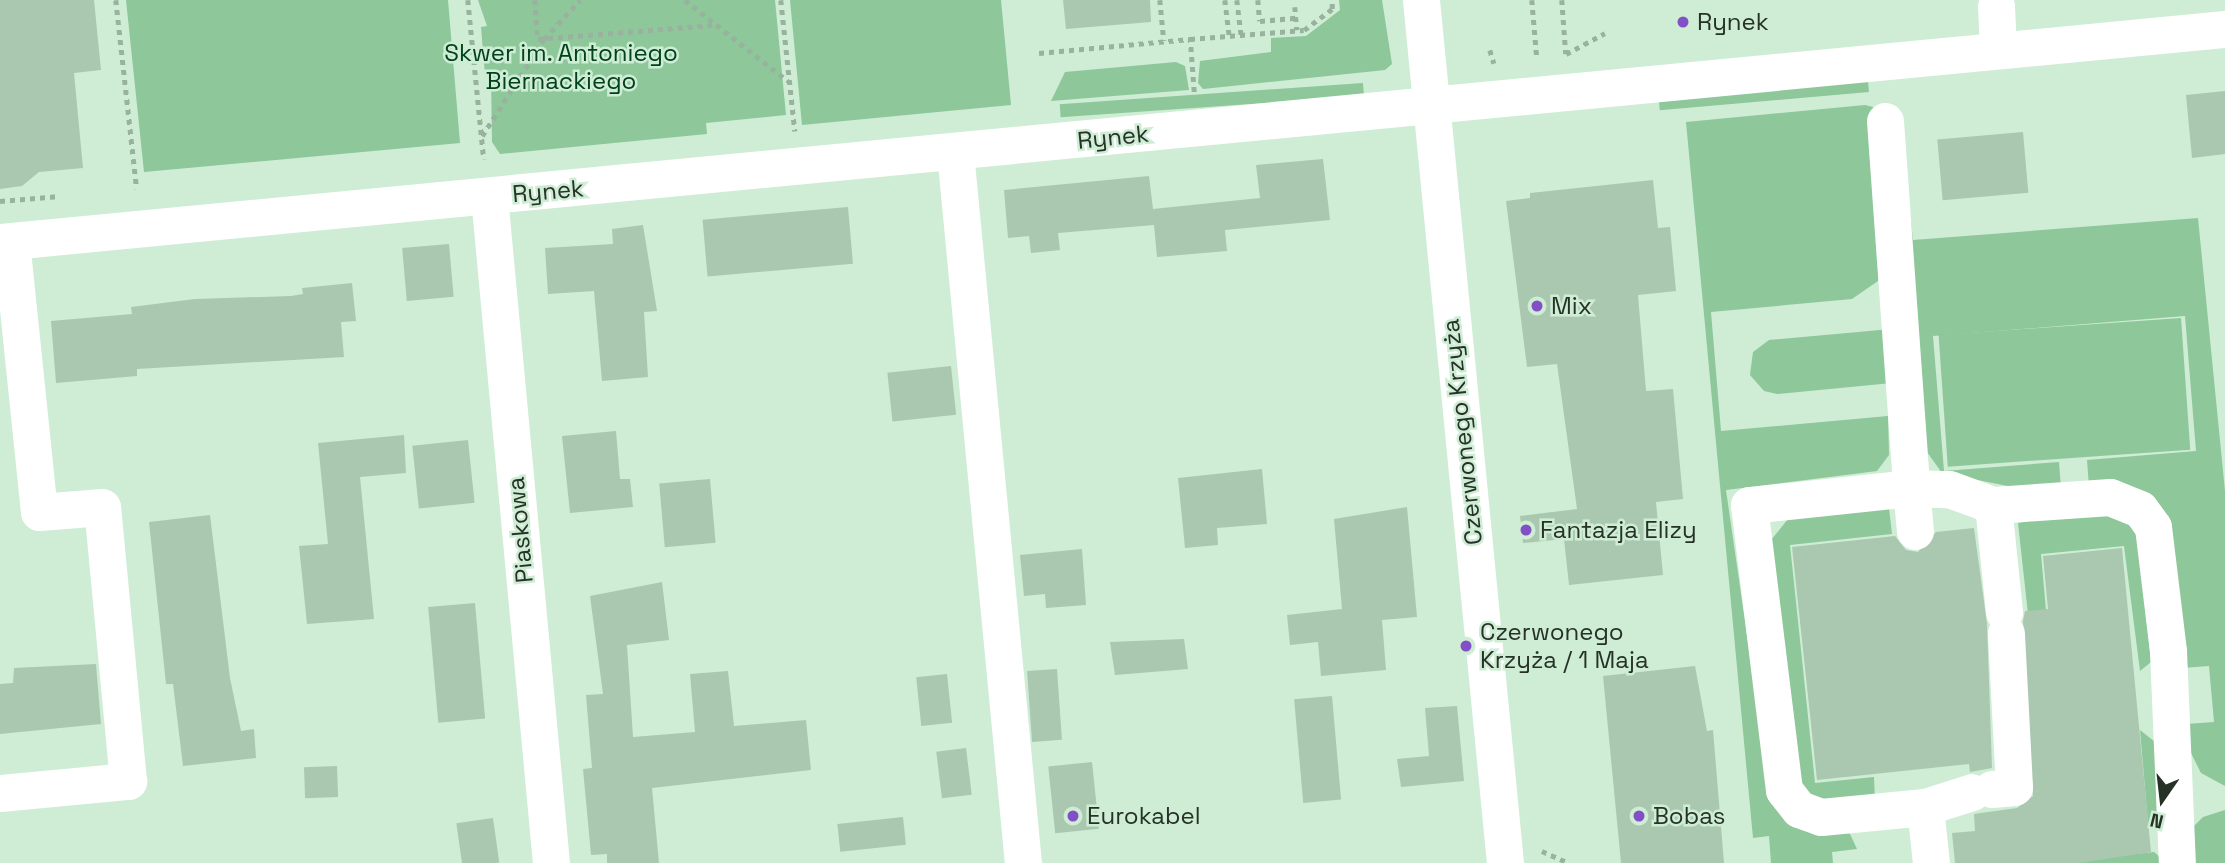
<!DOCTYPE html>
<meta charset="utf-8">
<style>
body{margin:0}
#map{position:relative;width:2225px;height:863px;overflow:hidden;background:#ceedd4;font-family:"Space Grotesk",sans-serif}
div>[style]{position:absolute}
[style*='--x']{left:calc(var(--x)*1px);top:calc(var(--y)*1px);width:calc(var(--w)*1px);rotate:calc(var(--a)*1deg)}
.green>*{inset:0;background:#8dc79a;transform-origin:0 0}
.building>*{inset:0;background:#a9c8af;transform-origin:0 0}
.path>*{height:4.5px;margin-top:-2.25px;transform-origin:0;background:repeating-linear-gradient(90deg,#99b29e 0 5px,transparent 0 10px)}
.minor>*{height:37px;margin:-18.5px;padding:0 18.5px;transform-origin:18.5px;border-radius:18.5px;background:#fff}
.dots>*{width:19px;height:19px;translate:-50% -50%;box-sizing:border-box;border:4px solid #ceedd4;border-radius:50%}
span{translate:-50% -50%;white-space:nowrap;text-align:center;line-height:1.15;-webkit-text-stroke:5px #ceedd4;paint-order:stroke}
.poi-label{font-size:24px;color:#263228}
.left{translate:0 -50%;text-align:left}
.park-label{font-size:24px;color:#01411b}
.street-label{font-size:24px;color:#263228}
.north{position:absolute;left:2127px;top:765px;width:70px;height:70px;-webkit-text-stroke:5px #ceedd4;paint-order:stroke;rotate:194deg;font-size:19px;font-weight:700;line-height:28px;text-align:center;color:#263228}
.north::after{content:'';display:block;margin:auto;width:24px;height:32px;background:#263228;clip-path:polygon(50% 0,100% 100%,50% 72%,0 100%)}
</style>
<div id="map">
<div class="green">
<i style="clip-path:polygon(126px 0,448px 0,460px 143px,144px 172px)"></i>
<i style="clip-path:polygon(478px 0,775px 0,786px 115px,706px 123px,707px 134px,500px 154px,492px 142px,491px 76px,485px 75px,481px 27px,487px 26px)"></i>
<i style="clip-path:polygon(790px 0,1001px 0,1011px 105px,802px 125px)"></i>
<i style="clip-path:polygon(1339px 0,1382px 0,1392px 64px,1385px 70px,1203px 89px,1198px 83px,1200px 61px,1271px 52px,1271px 38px,1306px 36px,1340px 10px)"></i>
<i style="clip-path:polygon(1176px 62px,1185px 66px,1189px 90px,1051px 101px,1065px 72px)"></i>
<i style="left:1868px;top:81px;width:11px;height:210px;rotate:85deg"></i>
<i style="left:1363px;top:83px;width:13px;height:304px;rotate:86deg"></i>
<i style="clip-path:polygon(1865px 105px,1873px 107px,1885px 257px,1878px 281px,1852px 299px,1711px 312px,1721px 431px,1888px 416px,1889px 455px,1877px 471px,1726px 490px,1766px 767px,1850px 834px,1857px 849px,1832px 852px,1833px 863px,1771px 863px,1769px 836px,1753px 838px,1686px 122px)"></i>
<i style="clip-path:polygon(1899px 105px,1913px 240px,2198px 218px,2225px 491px,2225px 786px,2201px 773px,2190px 751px,2187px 724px,2214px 722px,2209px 666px,2182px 668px,2169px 538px,2089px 487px,2087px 460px,2196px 451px,2185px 316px,1933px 336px,1944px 471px,2059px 462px,2061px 489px,2023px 489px,1942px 473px,1927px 452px)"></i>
<i style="left:2181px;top:318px;width:132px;height:243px;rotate:86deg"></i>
<i style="clip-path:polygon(1891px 329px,1892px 383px,1777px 394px,1764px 391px,1750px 375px,1753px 352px,1769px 340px)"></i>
<i style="clip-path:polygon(1889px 508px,1892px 534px,1790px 545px,1815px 783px,1874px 777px,1875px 802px,1827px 807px,1797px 790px,1767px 545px,1788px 519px)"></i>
<i style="clip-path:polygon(2105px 509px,2136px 521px,2151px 662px,2140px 671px,2124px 546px,2041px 554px,2046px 611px,2028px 614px,2018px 523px)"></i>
<i style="clip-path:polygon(2140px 730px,2155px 742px,2157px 818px,2148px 823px)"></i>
<i style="clip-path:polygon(2225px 810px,2225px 863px,2183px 863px,2188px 832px,2203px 817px)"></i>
<i style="clip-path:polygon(2154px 852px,2167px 863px,2079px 863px,2079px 860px)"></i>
</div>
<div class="building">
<i style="clip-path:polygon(0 0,94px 0,101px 70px,74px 73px,83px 168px,39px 172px,22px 186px,0 189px)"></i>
<i style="clip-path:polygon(1063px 0,1150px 0,1151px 22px,1066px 29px)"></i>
<i style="clip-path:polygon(2225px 91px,2225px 154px,2192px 158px,2186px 95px)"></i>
<i style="left:2023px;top:132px;width:61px;height:86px;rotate:85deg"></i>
<i style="clip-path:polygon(1323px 159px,1330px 220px,1225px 230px,1227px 251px,1157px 257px,1154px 225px,1058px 233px,1060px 250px,1031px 253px,1029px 236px,1008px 238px,1004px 190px,1149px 176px,1153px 209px,1260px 198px,1256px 165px)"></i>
<i style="clip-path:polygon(1653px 180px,1658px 228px,1670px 227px,1676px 291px,1638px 295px,1646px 391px,1673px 389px,1683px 499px,1656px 502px,1663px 575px,1569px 585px,1564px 539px,1523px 543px,1520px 516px,1577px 509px,1557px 364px,1527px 367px,1506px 201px,1530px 198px,1530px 193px)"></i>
<i style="left:848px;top:207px;width:57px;height:146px;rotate:85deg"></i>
<i style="clip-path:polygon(643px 225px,657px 311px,644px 312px,648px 377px,602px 381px,594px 291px,548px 294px,545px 248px,613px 244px,612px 229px)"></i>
<i style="left:449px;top:244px;width:53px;height:47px;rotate:85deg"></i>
<i style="clip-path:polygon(352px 283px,356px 321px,341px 322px,344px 357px,137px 369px,137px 376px,56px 383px,51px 321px,132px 314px,131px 307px,195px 299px,291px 296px,303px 294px,302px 288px)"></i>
<i style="left:951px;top:366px;width:49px;height:64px;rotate:84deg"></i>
<i style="clip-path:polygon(616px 431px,620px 479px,630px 479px,633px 507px,570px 513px,562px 436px)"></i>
<i style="clip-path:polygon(404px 435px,406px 473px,360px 477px,374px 619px,307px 624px,299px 546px,328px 544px,318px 443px)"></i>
<i style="left:468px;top:440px;width:63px;height:56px;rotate:84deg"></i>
<i style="clip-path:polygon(1262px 469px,1267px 524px,1217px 528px,1218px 545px,1185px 548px,1178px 478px)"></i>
<i style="left:710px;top:479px;width:64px;height:51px;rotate:85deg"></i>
<i style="clip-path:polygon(1407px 507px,1417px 617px,1382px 620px,1386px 670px,1321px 676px,1318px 642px,1290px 645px,1287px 615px,1342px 609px,1334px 519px)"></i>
<i style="clip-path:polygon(210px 515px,230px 678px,241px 731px,254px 729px,256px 758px,183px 766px,173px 684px,166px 684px,149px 522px)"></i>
<i style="clip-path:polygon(1974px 528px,1987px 624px,1992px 768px,1970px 772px,1969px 764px,1817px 780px,1792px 547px,1895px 536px,1906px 550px,1918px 552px,1936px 532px)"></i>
<i style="clip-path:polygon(2122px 548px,2151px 852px,2079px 863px,1955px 863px,1952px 833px,1975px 831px,1974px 814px,2017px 808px,2033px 796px,2023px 621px,2025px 611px,2048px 609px,2043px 556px)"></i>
<i style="clip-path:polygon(1082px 549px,1086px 605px,1046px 608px,1045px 594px,1024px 596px,1020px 555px)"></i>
<i style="clip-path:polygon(662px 582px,669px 640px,627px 645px,633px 737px,695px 732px,690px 674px,728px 671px,734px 726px,806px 720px,811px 770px,652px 788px,659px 863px,607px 863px,607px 854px,591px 855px,583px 769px,592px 768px,586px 695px,603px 694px,590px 596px)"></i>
<i style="left:475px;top:603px;width:116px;height:47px;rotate:85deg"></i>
<i style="clip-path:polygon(1184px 639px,1188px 669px,1115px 675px,1110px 642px)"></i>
<i style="clip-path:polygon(96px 664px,101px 724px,0 734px,0 684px,13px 683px,14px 668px)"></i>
<i style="clip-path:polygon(1695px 666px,1707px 731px,1713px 730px,1724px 863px,1621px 863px,1603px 676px)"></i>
<i style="left:1057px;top:669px;width:71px;height:30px;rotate:86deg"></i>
<i style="left:947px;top:674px;width:49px;height:31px;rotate:84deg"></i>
<i style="left:1332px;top:696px;width:104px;height:38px;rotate:85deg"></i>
<i style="clip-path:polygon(1457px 706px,1464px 781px,1401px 787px,1397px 759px,1429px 756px,1425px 708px)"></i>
<i style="left:966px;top:748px;width:47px;height:30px;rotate:83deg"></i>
<i style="left:1092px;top:762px;width:67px;height:44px;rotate:84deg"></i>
<i style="left:337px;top:766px;width:31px;height:33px;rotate:88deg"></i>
<i style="left:903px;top:817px;width:28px;height:66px;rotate:84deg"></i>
<i style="left:493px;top:818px;width:45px;height:37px;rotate:82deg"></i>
</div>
<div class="path">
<i style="--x:116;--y:0;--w:190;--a:83.7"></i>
<i style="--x:468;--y:0;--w:160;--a:84.3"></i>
<i style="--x:535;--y:0;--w:39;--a:86"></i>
<i style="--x:538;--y:39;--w:175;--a:-4.6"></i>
<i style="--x:685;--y:0;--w:131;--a:38.2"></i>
<i style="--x:781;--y:0;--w:132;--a:83.9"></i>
<i style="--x:1160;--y:0;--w:41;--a:84.4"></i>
<i style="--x:1225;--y:0;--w:35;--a:83"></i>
<i style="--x:1237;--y:0;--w:35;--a:83"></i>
<i style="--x:1258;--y:0;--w:21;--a:85"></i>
<i style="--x:1260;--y:21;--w:36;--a:-5"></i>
<i style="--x:1532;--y:0;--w:58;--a:85.1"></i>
<i style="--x:1562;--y:0;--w:54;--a:85.8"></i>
<i style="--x:1566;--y:54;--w:44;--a:-28.3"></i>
<i style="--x:1295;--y:7;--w:23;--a:85"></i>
<i style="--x:1490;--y:50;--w:14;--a:73"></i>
<i style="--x:1039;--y:53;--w:152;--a:-5.3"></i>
<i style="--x:1194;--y:92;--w:53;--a:-94.3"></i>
<i style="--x:1190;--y:39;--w:114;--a:-4.5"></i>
<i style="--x:1304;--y:30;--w:35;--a:-37"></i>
<i style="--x:1332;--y:9;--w:9;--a:-90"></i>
<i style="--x:482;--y:136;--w:115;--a:-57.4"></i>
<i style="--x:544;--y:39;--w:53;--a:-47.3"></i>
<i style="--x:0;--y:201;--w:60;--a:-4.8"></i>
<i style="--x:1542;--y:851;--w:30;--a:24"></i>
</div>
<div class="minor">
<i style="--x:1421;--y:0;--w:867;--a:84.44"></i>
<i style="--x:1996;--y:6;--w:44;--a:87.4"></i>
<i style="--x:1885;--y:121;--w:368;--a:85.9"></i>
<i style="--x:1911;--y:488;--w:163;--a:174"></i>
<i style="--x:1749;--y:505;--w:287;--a:83"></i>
<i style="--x:1784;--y:790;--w:24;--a:52"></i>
<i style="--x:1799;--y:809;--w:23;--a:20"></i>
<i style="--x:1821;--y:817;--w:104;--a:-5.5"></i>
<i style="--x:1925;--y:807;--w:56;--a:83.9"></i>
<i style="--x:955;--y:152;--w:714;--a:84.54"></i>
<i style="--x:489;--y:196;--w:670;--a:84.69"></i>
<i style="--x:0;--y:242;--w:2235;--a:-5.47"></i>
<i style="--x:1993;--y:505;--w:117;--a:-3.9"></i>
<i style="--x:2110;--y:497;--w:32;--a:22"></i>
<i style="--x:2140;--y:509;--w:22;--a:54"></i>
<i style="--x:2153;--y:527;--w:125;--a:83.1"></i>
<i style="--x:2168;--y:651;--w:212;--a:87.6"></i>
<i style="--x:1915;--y:531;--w:43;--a:-95.3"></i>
<i style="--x:1911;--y:488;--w:38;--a:2"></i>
<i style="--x:1949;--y:489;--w:47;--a:20"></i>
<i style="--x:1993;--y:505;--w:108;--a:84.1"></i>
<i style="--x:1992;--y:789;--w:22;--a:-5"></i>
<i style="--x:2014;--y:787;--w:154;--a:-93"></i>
<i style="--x:0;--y:793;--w:129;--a:-5.4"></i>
<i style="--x:128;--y:781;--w:275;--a:-95.4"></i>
<i style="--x:102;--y:507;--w:63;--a:175.5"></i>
<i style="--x:39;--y:512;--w:272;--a:-95.9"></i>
<i style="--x:1925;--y:807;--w:49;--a:-17.7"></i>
</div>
<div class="dots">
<i style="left:1683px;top:22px;background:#834fc7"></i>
<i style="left:1537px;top:306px;background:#834fc7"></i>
<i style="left:1526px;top:530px;background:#834fc7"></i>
<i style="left:1466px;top:646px;background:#834fc7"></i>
<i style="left:1073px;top:816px;background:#834fc7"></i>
<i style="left:1639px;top:816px;background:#834fc7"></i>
</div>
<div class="poi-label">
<span class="left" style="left:1697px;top:22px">Rynek</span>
<span class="left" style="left:1551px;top:306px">Mix</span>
<span class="left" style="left:1540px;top:530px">Fantazja Elizy</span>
<span class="left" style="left:1480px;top:646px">Czerwonego<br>Krzyża / 1 Maja</span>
<span class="left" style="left:1087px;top:816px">Eurokabel</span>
<span class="left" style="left:1653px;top:816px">Bobas</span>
</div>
<div class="park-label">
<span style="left:561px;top:67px">Skwer im. Antoniego<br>Biernackiego</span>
</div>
<div class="street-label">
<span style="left:1113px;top:137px;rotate:-6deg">Rynek</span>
<span style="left:548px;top:191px;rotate:-5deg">Rynek</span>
<span style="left:1462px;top:432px;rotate:-96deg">Czerwonego Krzyża</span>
<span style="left:520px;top:530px;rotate:-95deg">Piaskowa</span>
</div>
<div class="north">N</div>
</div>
